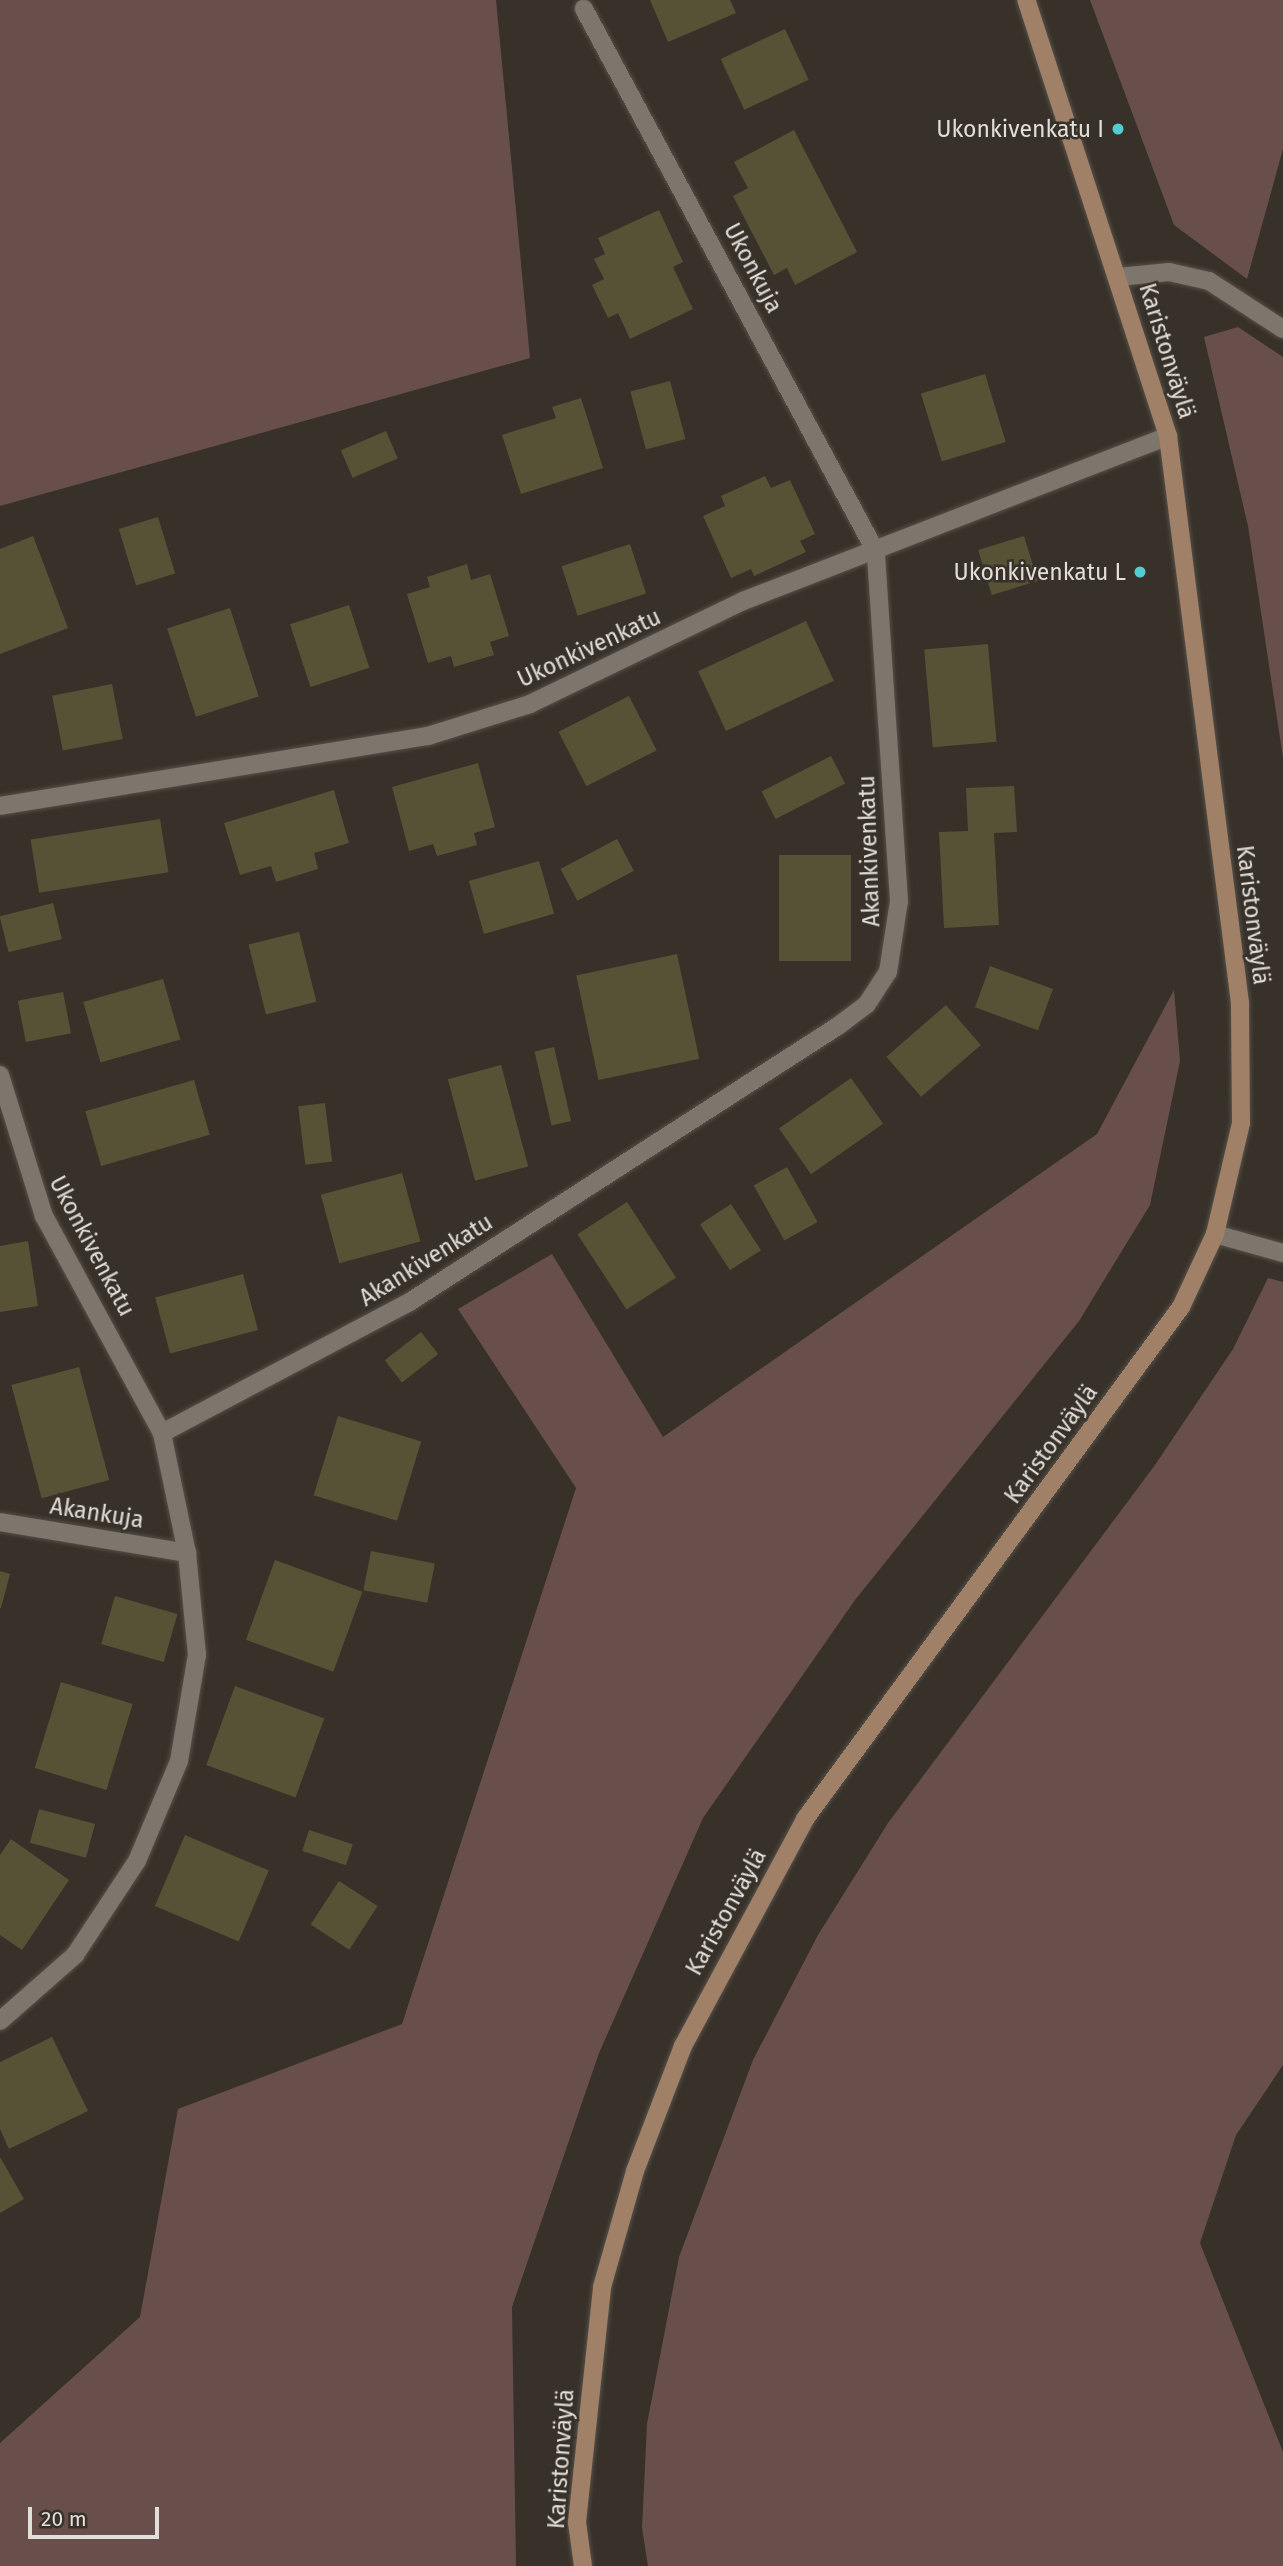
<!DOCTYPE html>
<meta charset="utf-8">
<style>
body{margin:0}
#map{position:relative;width:1283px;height:2566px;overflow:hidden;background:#373129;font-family:"Fira Sans",sans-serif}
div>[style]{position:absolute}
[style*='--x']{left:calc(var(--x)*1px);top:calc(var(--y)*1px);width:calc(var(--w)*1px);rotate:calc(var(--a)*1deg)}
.green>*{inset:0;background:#684f4c}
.building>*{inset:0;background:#575235;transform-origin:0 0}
.roads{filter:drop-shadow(0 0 2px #555049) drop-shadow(0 0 2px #555049)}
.lane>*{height:18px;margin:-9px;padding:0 9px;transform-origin:9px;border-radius:9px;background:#7c766c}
.street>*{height:18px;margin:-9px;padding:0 9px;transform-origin:9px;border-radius:9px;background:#7c766c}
.secondary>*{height:18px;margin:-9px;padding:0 9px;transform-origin:9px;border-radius:9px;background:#a18068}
.dots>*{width:19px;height:19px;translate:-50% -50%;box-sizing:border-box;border:4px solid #373129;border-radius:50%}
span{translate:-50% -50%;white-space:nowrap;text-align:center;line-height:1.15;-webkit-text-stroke:5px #373129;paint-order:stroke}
.poi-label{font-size:23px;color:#e2ded9}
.right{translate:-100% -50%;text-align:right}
.street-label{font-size:23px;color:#e2ded9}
.scale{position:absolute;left:28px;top:2507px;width:131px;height:32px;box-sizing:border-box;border:4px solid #e2ded9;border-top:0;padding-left:9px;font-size:21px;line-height:24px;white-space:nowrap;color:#e2ded9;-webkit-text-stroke:5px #373129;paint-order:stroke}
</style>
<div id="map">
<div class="green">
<i style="clip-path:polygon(0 0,496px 0,530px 358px,0 506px)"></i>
<i style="clip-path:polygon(1090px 0,1283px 0,1283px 149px,1247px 279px,1174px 225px)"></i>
<i style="clip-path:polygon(1238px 327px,1283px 357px,1283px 758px,1248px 526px,1204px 337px)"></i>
<i style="clip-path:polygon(1174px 990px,1180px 1061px,1150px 1205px,1079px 1321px,855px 1600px,703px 1818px,599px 2053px,512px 2307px,516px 2566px,0 2566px,0 2443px,140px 2317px,178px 2109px,402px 2024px,576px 1488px,458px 1309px,552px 1254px,663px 1437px,1097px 1134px)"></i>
<i style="clip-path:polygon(1268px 1278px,1283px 1282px,1283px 2065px,1236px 2135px,1200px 2243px,1283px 2452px,1283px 2566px,648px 2566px,642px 2528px,647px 2424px,679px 2257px,753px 2060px,818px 1935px,888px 1823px,1155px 1465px,1233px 1349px)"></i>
</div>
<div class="building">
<i style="clip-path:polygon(650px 0,730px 0,736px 13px,668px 42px)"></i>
<i style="left:785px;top:29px;width:56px;height:71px;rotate:65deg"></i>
<i style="clip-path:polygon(794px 130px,857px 252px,795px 285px,787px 268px,774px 275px,733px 196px,748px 188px,734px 162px)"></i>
<i style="clip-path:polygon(659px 210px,683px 262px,673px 267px,693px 309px,630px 339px,618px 313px,608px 318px,592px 285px,604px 279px,594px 259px,605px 254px,598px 238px)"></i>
<i style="left:985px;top:374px;width:71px;height:67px;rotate:73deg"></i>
<i style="left:670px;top:381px;width:60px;height:41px;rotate:75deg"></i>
<i style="clip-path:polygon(581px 398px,603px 468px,521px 494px,502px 435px,556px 418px,552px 407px)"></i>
<i style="left:386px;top:431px;width:30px;height:49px;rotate:67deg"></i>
<i style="clip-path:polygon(765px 476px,771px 488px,790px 480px,815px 534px,800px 541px,806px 552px,754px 576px,751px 569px,731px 578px,703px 516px,725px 506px,721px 496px)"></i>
<i style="left:158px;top:517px;width:59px;height:41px;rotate:73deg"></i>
<i style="clip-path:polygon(33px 536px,68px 628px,0 654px,0 549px)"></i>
<i style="left:1024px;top:536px;width:47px;height:48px;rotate:73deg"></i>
<i style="left:630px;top:544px;width:52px;height:72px;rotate:72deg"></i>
<i style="clip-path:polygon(467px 564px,471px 580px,490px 574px,509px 636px,490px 642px,494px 655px,454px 667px,451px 656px,428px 663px,407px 594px,430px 587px,427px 577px)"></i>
<i style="left:349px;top:605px;width:66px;height:62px;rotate:72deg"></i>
<i style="left:230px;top:608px;width:93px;height:66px;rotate:72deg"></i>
<i style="left:806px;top:621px;width:66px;height:119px;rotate:65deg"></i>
<i style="left:988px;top:644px;width:98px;height:64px;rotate:85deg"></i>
<i style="left:112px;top:684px;width:56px;height:61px;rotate:79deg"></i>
<i style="left:629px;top:696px;width:61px;height:79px;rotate:63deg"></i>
<i style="left:831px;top:756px;width:31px;height:78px;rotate:63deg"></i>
<i style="clip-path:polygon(478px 763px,495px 827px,474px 833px,477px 845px,437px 856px,433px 844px,409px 851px,392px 787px)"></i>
<i style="clip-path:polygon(1014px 786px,1017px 832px,994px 833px,999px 925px,944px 928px,939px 832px,968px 831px,966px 788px)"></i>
<i style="clip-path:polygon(334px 790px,349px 843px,314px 853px,318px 869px,276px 882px,271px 866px,240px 875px,224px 823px)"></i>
<i style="left:160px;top:819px;width:54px;height:131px;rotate:81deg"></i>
<i style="left:617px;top:839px;width:36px;height:64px;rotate:62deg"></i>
<i style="left:779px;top:855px;width:72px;height:106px"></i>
<i style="left:539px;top:861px;width:55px;height:73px;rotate:74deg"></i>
<i style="left:53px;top:903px;width:37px;height:55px;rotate:76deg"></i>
<i style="left:299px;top:932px;width:72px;height:52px;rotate:76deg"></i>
<i style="left:677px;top:954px;width:107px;height:103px;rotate:78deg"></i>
<i style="left:990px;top:966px;width:67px;height:44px;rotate:20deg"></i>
<i style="left:163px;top:979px;width:63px;height:83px;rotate:74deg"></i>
<i style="left:63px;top:992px;width:42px;height:46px;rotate:79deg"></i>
<i style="left:946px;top:1005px;width:53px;height:79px;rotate:49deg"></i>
<i style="left:554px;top:1047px;width:76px;height:20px;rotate:77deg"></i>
<i style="left:501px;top:1065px;width:105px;height:55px;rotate:75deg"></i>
<i style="left:851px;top:1078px;width:56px;height:88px;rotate:55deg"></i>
<i style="left:194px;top:1080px;width:57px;height:113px;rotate:74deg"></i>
<i style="left:325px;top:1103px;width:59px;height:27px;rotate:83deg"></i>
<i style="left:787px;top:1167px;width:63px;height:38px;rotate:61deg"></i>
<i style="left:402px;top:1173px;width:71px;height:84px;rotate:75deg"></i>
<i style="left:627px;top:1202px;width:90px;height:59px;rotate:57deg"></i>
<i style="left:731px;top:1204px;width:55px;height:37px;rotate:57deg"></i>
<i style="clip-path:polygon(28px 1241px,38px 1306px,0 1312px,0 1246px)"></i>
<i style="left:243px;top:1274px;width:58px;height:91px;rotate:75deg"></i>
<i style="left:421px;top:1332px;width:28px;height:46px;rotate:52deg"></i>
<i style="left:79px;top:1367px;width:117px;height:70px;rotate:75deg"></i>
<i style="left:338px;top:1416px;width:87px;height:83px;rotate:17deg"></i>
<i style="left:371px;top:1551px;width:65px;height:40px;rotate:11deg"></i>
<i style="left:275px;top:1560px;width:93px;height:85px;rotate:20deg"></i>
<i style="clip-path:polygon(0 1571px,10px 1574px,1px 1608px,0 1608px)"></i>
<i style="left:115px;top:1596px;width:65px;height:50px;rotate:16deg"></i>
<i style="left:61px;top:1682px;width:75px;height:90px;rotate:17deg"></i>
<i style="left:235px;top:1686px;width:95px;height:84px;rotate:20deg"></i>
<i style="left:39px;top:1809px;width:58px;height:35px;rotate:15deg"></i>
<i style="left:309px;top:1830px;width:46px;height:22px;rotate:18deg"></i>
<i style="left:185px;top:1835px;width:91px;height:77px;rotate:23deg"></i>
<i style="clip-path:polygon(11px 1839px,69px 1880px,22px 1950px,0 1935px,0 1855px)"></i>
<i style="left:339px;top:1881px;width:46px;height:52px;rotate:33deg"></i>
<i style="clip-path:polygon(52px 2037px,88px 2111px,9px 2149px,0 2129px,0 2062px)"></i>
<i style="clip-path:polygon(0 2157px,24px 2199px,0 2213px)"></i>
</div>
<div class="roads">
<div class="lane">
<i style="--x:1215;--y:1234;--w:71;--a:15.6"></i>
</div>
<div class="street">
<i style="--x:1118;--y:277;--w:51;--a:-5.6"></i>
<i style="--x:1169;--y:272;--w:41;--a:12.7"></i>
<i style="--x:1209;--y:281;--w:88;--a:33"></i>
<i style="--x:0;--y:806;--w:434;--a:-9.3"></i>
<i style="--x:428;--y:736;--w:107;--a:-17.4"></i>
<i style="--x:530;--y:704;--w:237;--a:-25.8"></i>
<i style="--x:743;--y:601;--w:456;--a:-21.2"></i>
<i style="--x:0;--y:1075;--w:148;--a:72.7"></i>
<i style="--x:44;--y:1216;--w:247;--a:61.5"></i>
<i style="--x:0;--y:1522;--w:190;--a:9.4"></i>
<i style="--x:0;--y:2021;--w:100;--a:-41.3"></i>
<i style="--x:75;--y:1955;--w:113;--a:-56.6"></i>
<i style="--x:137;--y:1861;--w:108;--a:-67.2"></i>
<i style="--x:179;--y:1761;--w:108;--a:-80.4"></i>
<i style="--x:197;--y:1655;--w:102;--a:-95.6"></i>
<i style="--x:187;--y:1553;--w:123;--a:-101.8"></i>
<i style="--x:162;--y:1433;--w:278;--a:-27.9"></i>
<i style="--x:408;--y:1303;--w:511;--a:-32.79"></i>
<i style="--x:838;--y:1026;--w:36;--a:-37"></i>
<i style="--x:867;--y:1004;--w:38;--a:-57"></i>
<i style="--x:888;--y:972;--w:72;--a:-81.2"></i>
<i style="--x:899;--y:901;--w:350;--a:-93.8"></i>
<i style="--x:876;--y:552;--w:617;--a:-118.27"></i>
</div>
<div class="secondary">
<i style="--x:583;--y:2566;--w:44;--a:-97.8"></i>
<i style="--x:577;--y:2522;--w:236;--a:-83.9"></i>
<i style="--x:602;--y:2287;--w:121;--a:-74.1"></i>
<i style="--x:635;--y:2171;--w:134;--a:-69"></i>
<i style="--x:683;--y:2046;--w:258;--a:-61.7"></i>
<i style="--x:805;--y:1819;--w:635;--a:-53.71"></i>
<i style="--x:1181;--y:1307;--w:81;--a:-65"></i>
<i style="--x:1215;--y:1234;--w:114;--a:-76.8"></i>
<i style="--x:1241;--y:1123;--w:120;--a:-90.5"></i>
<i style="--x:1240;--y:1003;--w:572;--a:-97.24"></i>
<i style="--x:1168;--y:436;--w:459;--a:-108"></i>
</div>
</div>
<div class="dots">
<i style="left:1118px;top:129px;background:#51ccd1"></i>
<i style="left:1140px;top:572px;background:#51ccd1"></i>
</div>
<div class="poi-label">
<span class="right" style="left:1104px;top:129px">Ukonkivenkatu I</span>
<span class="right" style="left:1126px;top:572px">Ukonkivenkatu L</span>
</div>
<div class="street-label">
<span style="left:753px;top:268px;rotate:62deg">Ukonkuja</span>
<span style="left:1167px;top:351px;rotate:73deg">Karistonväylä</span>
<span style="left:589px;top:648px;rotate:-25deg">Ukonkivenkatu</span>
<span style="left:869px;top:851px;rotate:-92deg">Akankivenkatu</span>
<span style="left:1253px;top:915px;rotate:83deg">Karistonväylä</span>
<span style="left:92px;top:1246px;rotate:62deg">Ukonkivenkatu</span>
<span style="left:426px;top:1260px;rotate:-32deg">Akankivenkatu</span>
<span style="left:1051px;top:1444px;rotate:-54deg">Karistonväylä</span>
<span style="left:97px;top:1513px;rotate:9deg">Akankuja</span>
<span style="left:726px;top:1912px;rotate:-61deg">Karistonväylä</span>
<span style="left:561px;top:2459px;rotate:-86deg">Karistonväylä</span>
</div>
<div class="scale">20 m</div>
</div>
